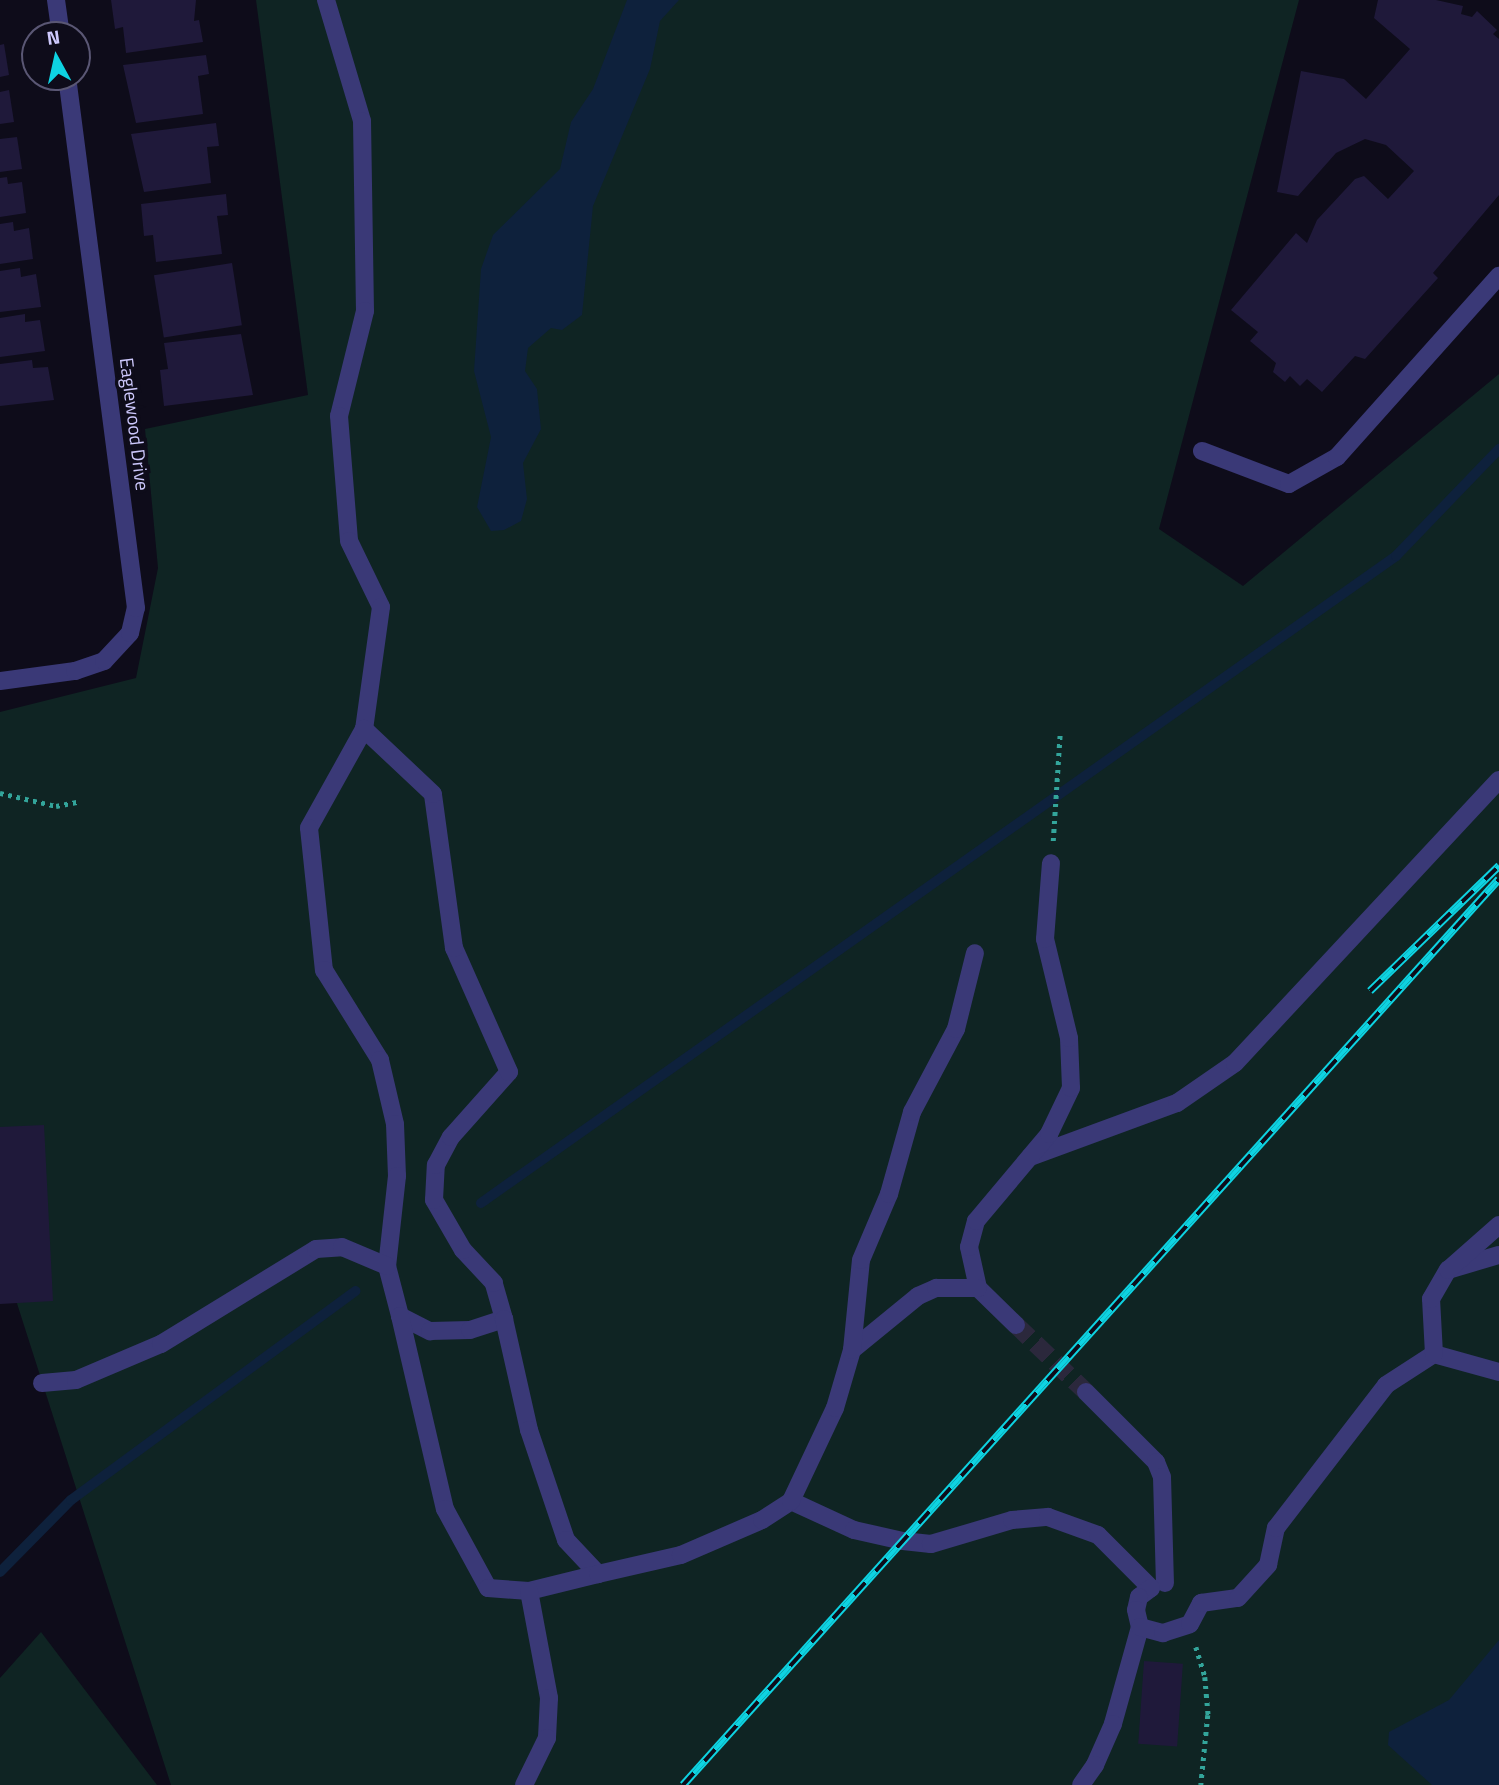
<!DOCTYPE html>
<style>
body{margin:0}
#map{position:relative;width:1499px;height:1785px;overflow:hidden;background:#0e0c1a;font-family:"Titillium Web",sans-serif}
div>[style]{position:absolute}
[style*='--x']{left:calc(var(--x)*1px);top:calc(var(--y)*1px);width:calc(var(--w)*1px);rotate:calc(var(--a)*1deg)}
.green>*{inset:0;background:#0f2423}
.water>*{inset:0;background:#0e213c}
.stream>*{height:10px;margin:-5px;padding:0 5px;transform-origin:5px;border-radius:5px;background:#0e213c}
.building>*{inset:0;background:#1f193a;transform-origin:0 0}
.minor-tunnel>*{height:18px;margin-top:-9px;transform-origin:0;background:repeating-linear-gradient(90deg,#2b283c 0 18px,transparent 0 27px)}
.path>*{height:4.5px;margin-top:-2.25px;transform-origin:0;background:repeating-linear-gradient(90deg,#33a59b 0 3.5px,transparent 0 8.5px)}
.minor>*{height:18px;margin:-9px;padding:0 9px;transform-origin:9px;border-radius:9px;background:#3a3977}
.rail>*{height:8px;margin-top:-4px;transform-origin:0;background:repeating-linear-gradient(90deg,#0e0c1a 0 16px,#0ed3e2 0 32px);box-sizing:border-box;border-block:2px solid #0ed3e2}
span{translate:-50% -50%;white-space:nowrap;text-align:center;line-height:1.15;-webkit-text-stroke:7px #0e0c1a;paint-order:stroke}
.street-label{font-size:19px;color:#cdc8fc}
.north{position:absolute;left:21px;top:21px;width:70px;height:70px;box-sizing:border-box;background:#0e0c1a;border:2px solid #5a5774;border-radius:50%;rotate:352deg;font-size:19px;font-weight:700;line-height:28px;text-align:center;color:#cdc8fc}
.north::after{content:'';display:block;margin:auto;width:24px;height:32px;background:#0ed3e2;clip-path:polygon(50% 0,100% 100%,50% 72%,0 100%)}
</style>
<div id="map">
<div class="green">
<i style="clip-path:polygon(256px 0,1299px 0,1159px 529px,1243px 586px,1499px 374px,1499px 1785px,171px 1785px,6px 1269px,0 1164px,0 712px,136px 678px,158px 568px,145px 429px,308px 395px)"></i>
<i style="clip-path:polygon(41px 1632px,157px 1785px,0 1785px,0 1678px)"></i>
</div>
<div class="water">
<i style="clip-path:polygon(627px 0,679px 0,660px 21px,650px 69px,593px 206px,582px 315px,562px 330px,551px 328px,528px 348px,525px 371px,537px 389px,541px 429px,523px 463px,527px 499px,521px 521px,504px 530px,491px 531px,477px 507px,491px 437px,474px 371px,481px 269px,493px 235px,560px 169px,571px 122px,593px 89px)"></i>
<i style="clip-path:polygon(1499px 1640px,1499px 1785px,1432px 1785px,1388px 1745px,1389px 1732px,1449px 1700px)"></i>
</div>
<div class="stream">
<i style="--x:481;--y:1203;--w:1121;--a:-35.26"></i>
<i style="--x:1396;--y:556;--w:149;--a:-46.1"></i>
<i style="--x:0;--y:1572;--w:101;--a:-45.4"></i>
<i style="--x:71;--y:1500;--w:353;--a:-36.3"></i>
</div>
<div class="building">
<i style="clip-path:polygon(111px 0,196px 0,194px 21px,199px 20px,203px 42px,126px 53px,123px 27px,115px 29px)"></i>
<i style="clip-path:polygon(1378px 0,1436px 0,1463px 6px,1461px 14px,1472px 17px,1477px 11px,1497px 30px,1493px 34px,1499px 39px,1499px 195px,1433px 273px,1438px 278px,1365px 359px,1355px 356px,1322px 392px,1307px 379px,1300px 386px,1290px 376px,1285px 382px,1273px 372px,1276px 363px,1250px 341px,1258px 332px,1231px 310px,1296px 233px,1307px 243px,1317px 220px,1355px 179px,1364px 176px,1388px 199px,1414px 171px,1386px 145px,1365px 139px,1336px 153px,1298px 196px,1277px 192px,1301px 71px,1344px 79px,1366px 99px,1410px 49px,1374px 18px)"></i>
<i style="clip-path:polygon(4px 44px,9px 75px,0 77px,0 45px)"></i>
<i style="clip-path:polygon(206px 55px,209px 74px,198px 76px,203px 114px,136px 123px,123px 65px)"></i>
<i style="clip-path:polygon(9px 90px,14px 122px,0 124px,0 92px)"></i>
<i style="clip-path:polygon(216px 123px,219px 146px,207px 147px,211px 183px,144px 192px,131px 134px)"></i>
<i style="clip-path:polygon(17px 137px,22px 169px,0 172px,0 139px)"></i>
<i style="clip-path:polygon(7px 177px,8px 184px,22px 182px,26px 213px,0 217px,0 178px)"></i>
<i style="clip-path:polygon(226px 194px,228px 215px,217px 216px,222px 254px,156px 262px,153px 235px,144px 236px,141px 204px)"></i>
<i style="clip-path:polygon(13px 222px,14px 231px,29px 228px,33px 259px,0 264px,0 224px)"></i>
<i style="left:232px;top:263px;width:63px;height:79px;rotate:81deg"></i>
<i style="clip-path:polygon(20px 268px,21px 277px,36px 274px,41px 307px,0 312px,0 271px)"></i>
<i style="clip-path:polygon(25px 314px,25px 322px,40px 320px,45px 351px,0 357px,0 318px)"></i>
<i style="clip-path:polygon(241px 334px,253px 395px,164px 406px,160px 370px,168px 369px,164px 343px)"></i>
<i style="clip-path:polygon(32px 360px,33px 368px,48px 367px,54px 400px,0 406px,0 364px)"></i>
<i style="clip-path:polygon(44px 1125px,53px 1301px,0 1304px,0 1127px)"></i>
<i style="left:1144px;top:1661px;width:39px;height:83px;rotate:4deg"></i>
</div>
<div class="minor-tunnel">
<i style="--x:1016;--y:1325;--w:97;--a:43.7"></i>
</div>
<div class="path">
<i style="--x:0;--y:793;--w:57;--a:13.1"></i>
<i style="--x:56;--y:806;--w:25;--a:-11"></i>
<i style="--x:1053;--y:841;--w:107;--a:-86.3"></i>
<i style="--x:1196;--y:1647;--w:31;--a:73"></i>
<i style="--x:1205;--y:1677;--w:38;--a:85"></i>
<i style="--x:1208;--y:1715;--w:70;--a:95.7"></i>
</div>
<div class="minor">
<i style="--x:56;--y:0;--w:35;--a:82"></i>
<i style="--x:326;--y:0;--w:126;--a:73.4"></i>
<i style="--x:362;--y:121;--w:190;--a:89.1"></i>
<i style="--x:365;--y:311;--w:108;--a:103.9"></i>
<i style="--x:339;--y:416;--w:125;--a:85.4"></i>
<i style="--x:349;--y:541;--w:73;--a:64.1"></i>
<i style="--x:381;--y:607;--w:123;--a:97.9"></i>
<i style="--x:364;--y:729;--w:113;--a:119.1"></i>
<i style="--x:309;--y:828;--w:143;--a:84"></i>
<i style="--x:324;--y:970;--w:106;--a:58.1"></i>
<i style="--x:380;--y:1060;--w:66;--a:76.8"></i>
<i style="--x:395;--y:1124;--w:52;--a:87.8"></i>
<i style="--x:397;--y:1176;--w:91;--a:96.3"></i>
<i style="--x:387;--y:1266;--w:52;--a:75.4"></i>
<i style="--x:400;--y:1316;--w:34;--a:27"></i>
<i style="--x:430;--y:1331;--w:40;--a:-1.4"></i>
<i style="--x:470;--y:1330;--w:36;--a:-18"></i>
<i style="--x:504;--y:1319;--w:37;--a:-106"></i>
<i style="--x:494;--y:1283;--w:45;--a:-133.2"></i>
<i style="--x:463;--y:1250;--w:58;--a:-120.1"></i>
<i style="--x:434;--y:1200;--w:35;--a:-87"></i>
<i style="--x:436;--y:1165;--w:32;--a:-62"></i>
<i style="--x:451;--y:1137;--w:87;--a:-48.3"></i>
<i style="--x:509;--y:1072;--w:136;--a:-113.9"></i>
<i style="--x:454;--y:948;--w:155;--a:-97.8"></i>
<i style="--x:433;--y:794;--w:95;--a:-136.7"></i>
<i style="--x:1202;--y:451;--w:93;--a:20.8"></i>
<i style="--x:1289;--y:484;--w:55;--a:-29.4"></i>
<i style="--x:1337;--y:457;--w:243;--a:-48.2"></i>
<i style="--x:0;--y:681;--w:76;--a:-7.6"></i>
<i style="--x:75;--y:671;--w:31;--a:-19"></i>
<i style="--x:104;--y:661;--w:38;--a:-47"></i>
<i style="--x:130;--y:633;--w:26;--a:-77"></i>
<i style="--x:136;--y:608;--w:535;--a:-97.4"></i>
<i style="--x:1030;--y:1157;--w:157;--a:-20.2"></i>
<i style="--x:1177;--y:1103;--w:70;--a:-34.6"></i>
<i style="--x:1235;--y:1063;--w:387;--a:-47"></i>
<i style="--x:1451;--y:1269;--w:50;--a:-16.3"></i>
<i style="--x:400;--y:1316;--w:198;--a:76.9"></i>
<i style="--x:445;--y:1509;--w:90;--a:61.4"></i>
<i style="--x:488;--y:1588;--w:41;--a:4.2"></i>
<i style="--x:504;--y:1319;--w:114;--a:77.3"></i>
<i style="--x:529;--y:1430;--w:116;--a:71.4"></i>
<i style="--x:566;--y:1540;--w:47;--a:46.7"></i>
<i style="--x:598;--y:1574;--w:71;--a:166.2"></i>
<i style="--x:529;--y:1591;--w:109;--a:79.4"></i>
<i style="--x:549;--y:1698;--w:40;--a:92.9"></i>
<i style="--x:547;--y:1738;--w:52;--a:116.1"></i>
<i style="--x:1016;--y:1325;--w:53;--a:-135.8"></i>
<i style="--x:978;--y:1288;--w:42;--a:-102.4"></i>
<i style="--x:969;--y:1247;--w:27;--a:-75"></i>
<i style="--x:976;--y:1221;--w:114;--a:-50"></i>
<i style="--x:1049;--y:1134;--w:51;--a:-64.4"></i>
<i style="--x:1071;--y:1088;--w:50;--a:-92.3"></i>
<i style="--x:1069;--y:1038;--w:102;--a:-103.6"></i>
<i style="--x:1045;--y:939;--w:76;--a:-85.5"></i>
<i style="--x:852;--y:1350;--w:85;--a:-39.3"></i>
<i style="--x:918;--y:1296;--w:20;--a:-24"></i>
<i style="--x:936;--y:1288;--w:42;--a:0"></i>
<i style="--x:1434;--y:1354;--w:67;--a:15.5"></i>
<i style="--x:42;--y:1383;--w:34;--a:-5"></i>
<i style="--x:76;--y:1380;--w:92;--a:-23"></i>
<i style="--x:161;--y:1344;--w:182;--a:-31.5"></i>
<i style="--x:316;--y:1249;--w:26;--a:-4"></i>
<i style="--x:342;--y:1247;--w:49;--a:22.9"></i>
<i style="--x:1086;--y:1392;--w:99;--a:45"></i>
<i style="--x:1156;--y:1462;--w:16;--a:68"></i>
<i style="--x:1162;--y:1477;--w:106;--a:88.4"></i>
<i style="--x:791;--y:1501;--w:69;--a:24.7"></i>
<i style="--x:854;--y:1530;--w:50;--a:12.7"></i>
<i style="--x:903;--y:1541;--w:28;--a:6"></i>
<i style="--x:931;--y:1544;--w:84;--a:-16.5"></i>
<i style="--x:1012;--y:1520;--w:36;--a:-5"></i>
<i style="--x:1048;--y:1517;--w:53;--a:19.8"></i>
<i style="--x:1098;--y:1535;--w:75;--a:45"></i>
<i style="--x:1151;--y:1588;--w:15;--a:143"></i>
<i style="--x:1139;--y:1597;--w:13;--a:103"></i>
<i style="--x:1136;--y:1610;--w:17;--a:77"></i>
<i style="--x:1140;--y:1627;--w:101;--a:105.6"></i>
<i style="--x:1113;--y:1724;--w:45;--a:113.7"></i>
<i style="--x:1095;--y:1765;--w:24;--a:125"></i>
<i style="--x:598;--y:1574;--w:85;--a:-12.9"></i>
<i style="--x:681;--y:1555;--w:88;--a:-23.4"></i>
<i style="--x:762;--y:1520;--w:35;--a:-33"></i>
<i style="--x:791;--y:1501;--w:103;--a:-64.7"></i>
<i style="--x:835;--y:1408;--w:60;--a:-73.7"></i>
<i style="--x:852;--y:1350;--w:90;--a:-84.3"></i>
<i style="--x:861;--y:1260;--w:72;--a:-67"></i>
<i style="--x:889;--y:1194;--w:85;--a:-74.3"></i>
<i style="--x:912;--y:1112;--w:94;--a:-62.1"></i>
<i style="--x:956;--y:1029;--w:78;--a:-76"></i>
<i style="--x:1140;--y:1627;--w:24;--a:15"></i>
<i style="--x:1163;--y:1633;--w:28;--a:-18"></i>
<i style="--x:1190;--y:1624;--w:24;--a:-62"></i>
<i style="--x:1201;--y:1603;--w:37;--a:-8"></i>
<i style="--x:1238;--y:1598;--w:45;--a:-47.7"></i>
<i style="--x:1268;--y:1565;--w:38;--a:-78"></i>
<i style="--x:1276;--y:1528;--w:180;--a:-52.4"></i>
<i style="--x:1386;--y:1385;--w:57;--a:-32.9"></i>
<i style="--x:1434;--y:1354;--w:55;--a:-93.1"></i>
<i style="--x:1431;--y:1299;--w:34;--a:-60"></i>
<i style="--x:1448;--y:1270;--w:68;--a:-41.4"></i>
</div>
<div class="rail">
<i style="--x:1370;--y:991;--w:180;--a:-44.1"></i>
<i style="--x:683;--y:1785;--w:1219;--a:-47.99"></i>
</div>
<div class="street-label">
<span style="left:135px;top:424px;rotate:83deg">Eaglewood Drive</span>
</div>
<div class="north">N</div>
</div>
